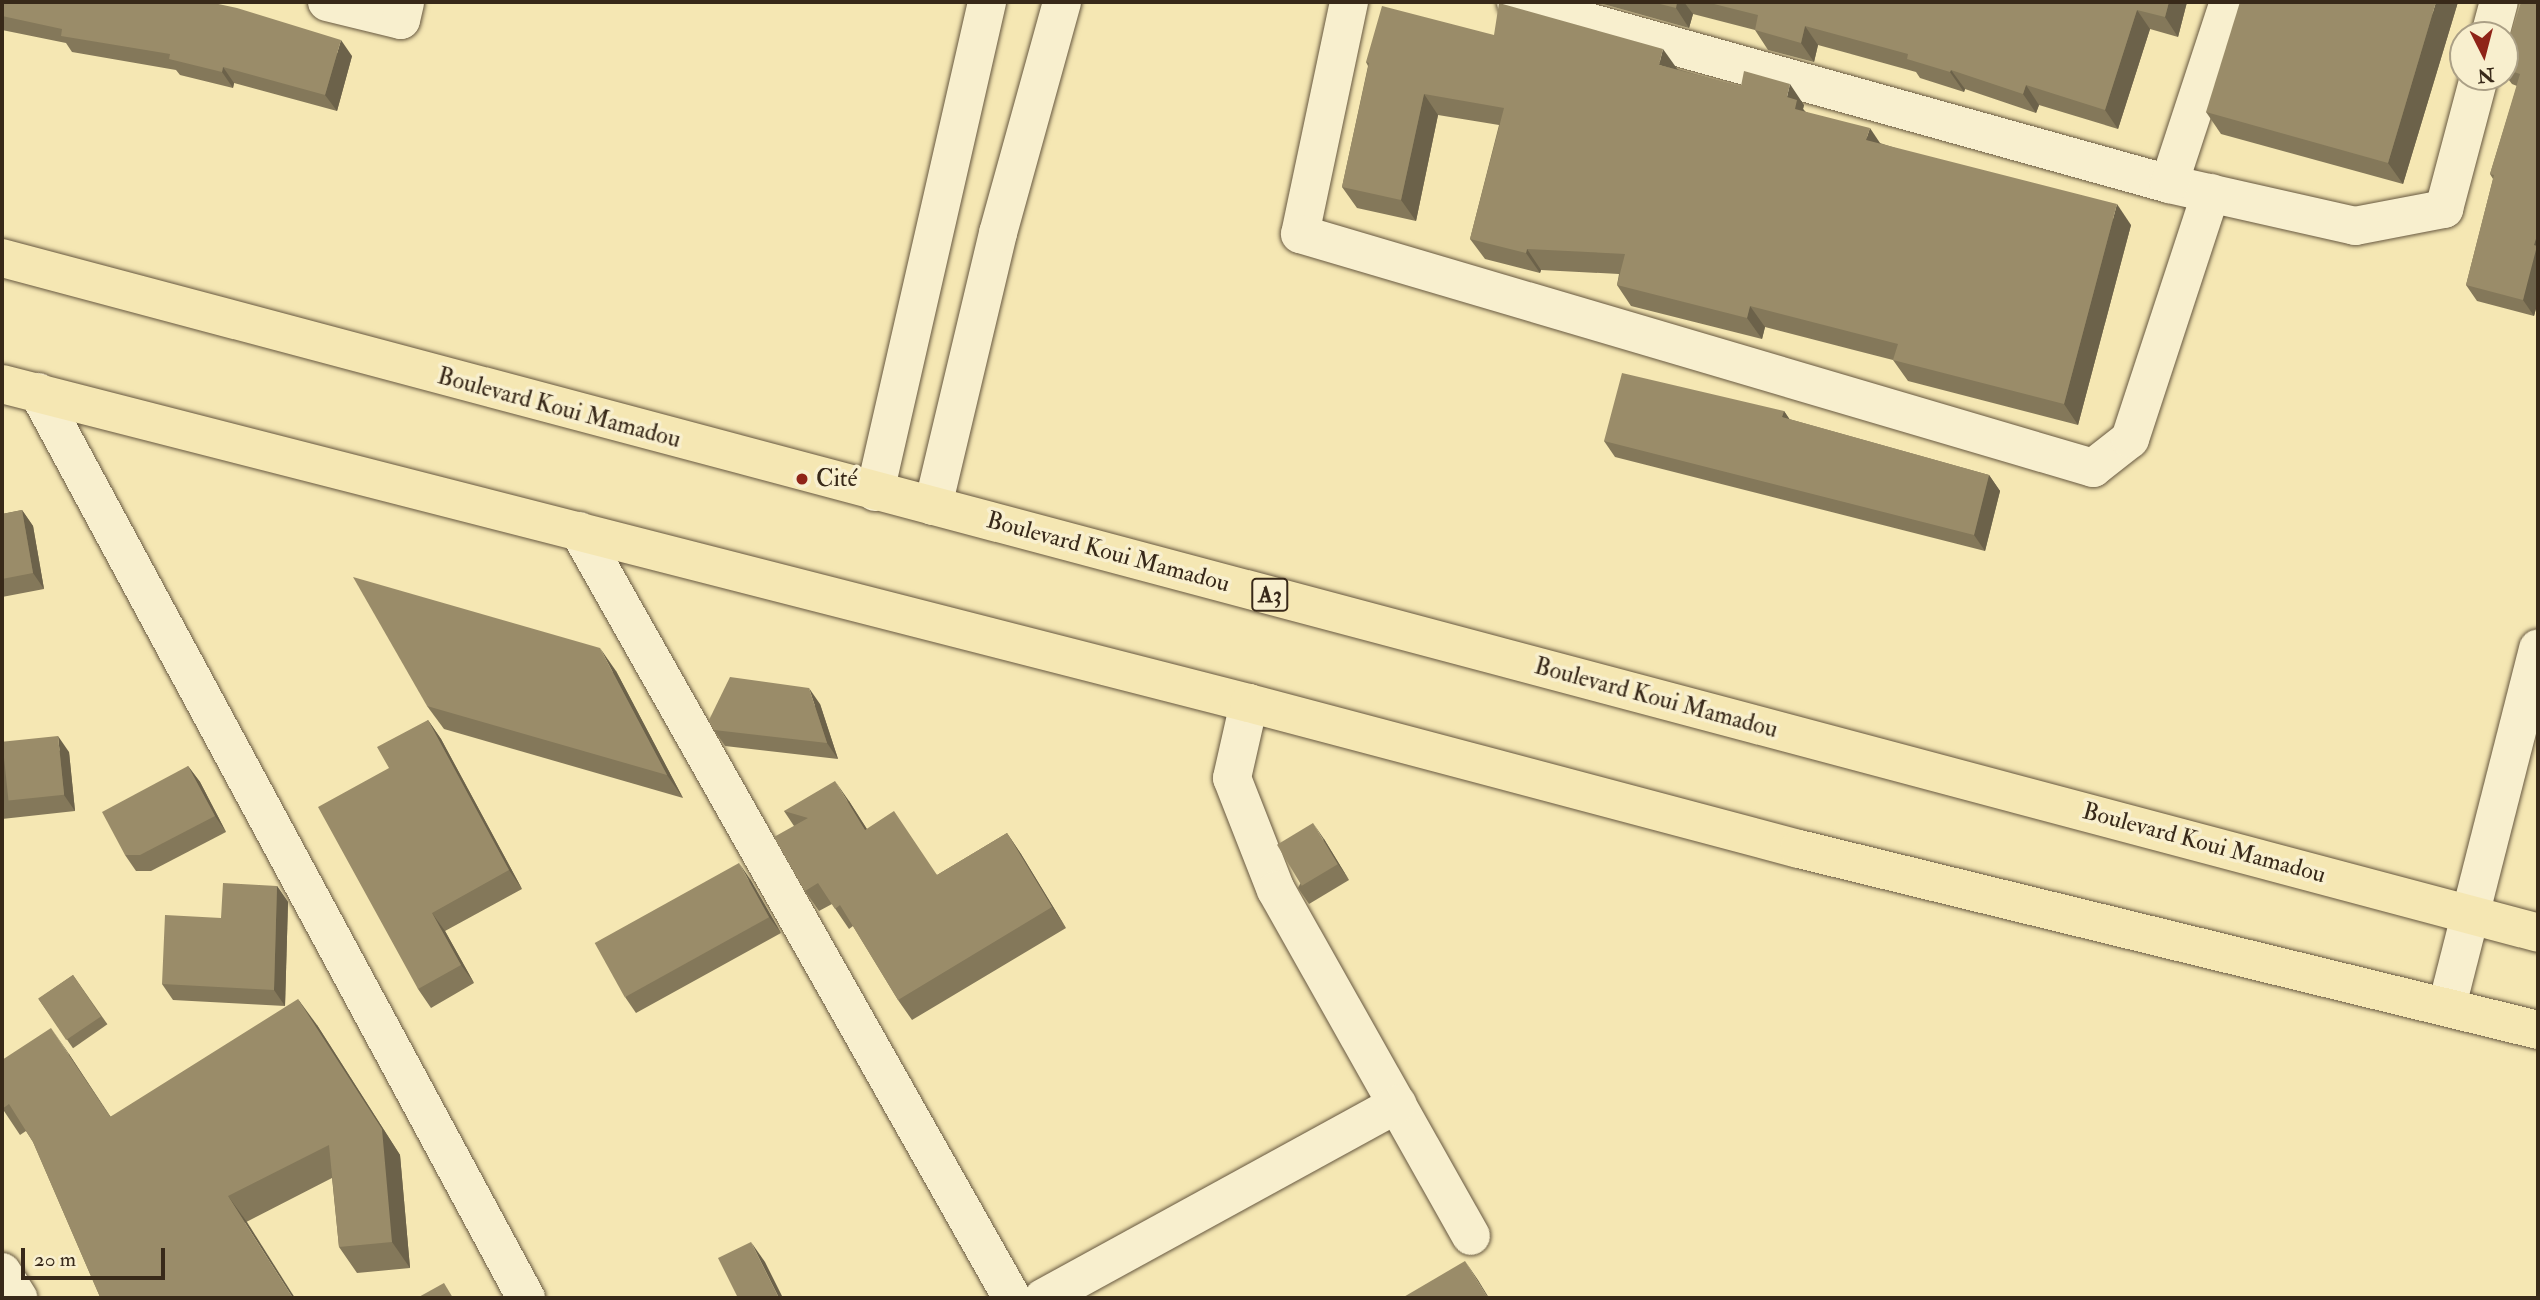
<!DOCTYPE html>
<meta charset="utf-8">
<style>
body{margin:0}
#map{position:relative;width:2540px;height:1300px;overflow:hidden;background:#f5e7b3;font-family:"IM FELL Double Pica",serif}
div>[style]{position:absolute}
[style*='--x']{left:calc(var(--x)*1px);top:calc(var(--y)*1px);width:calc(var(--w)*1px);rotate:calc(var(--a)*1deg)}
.roads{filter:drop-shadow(0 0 2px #675840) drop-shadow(0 0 2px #675840)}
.street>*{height:38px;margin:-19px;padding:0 19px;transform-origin:19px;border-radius:19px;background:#f8efce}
.primary>*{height:38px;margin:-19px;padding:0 19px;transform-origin:19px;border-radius:19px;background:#f5e7b3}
.wall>*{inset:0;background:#84785a;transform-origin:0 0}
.shaded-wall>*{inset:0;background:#6c624a}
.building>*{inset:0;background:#9a8c69;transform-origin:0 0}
.dots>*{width:19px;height:19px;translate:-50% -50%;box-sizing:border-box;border:4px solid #f8efce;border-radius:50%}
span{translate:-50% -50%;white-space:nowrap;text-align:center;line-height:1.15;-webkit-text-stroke:7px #f8efce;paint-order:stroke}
.shield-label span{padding:2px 5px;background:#f8efce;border:2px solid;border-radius:5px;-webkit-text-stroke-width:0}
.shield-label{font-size:23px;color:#382919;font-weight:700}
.street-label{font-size:24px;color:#382919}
.poi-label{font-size:24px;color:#382919}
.left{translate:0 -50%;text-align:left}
.frame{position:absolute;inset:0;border:4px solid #382919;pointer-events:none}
.north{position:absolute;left:2449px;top:21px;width:70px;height:70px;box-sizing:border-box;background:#f8efce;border:2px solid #aba086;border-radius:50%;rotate:174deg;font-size:19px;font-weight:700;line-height:28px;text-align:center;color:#382919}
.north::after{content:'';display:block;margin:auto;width:24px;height:32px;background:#8f2418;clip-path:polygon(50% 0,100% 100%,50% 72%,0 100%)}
.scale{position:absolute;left:21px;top:1248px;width:144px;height:32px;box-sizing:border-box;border:4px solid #382919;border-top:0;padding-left:9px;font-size:21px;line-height:24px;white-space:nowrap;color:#382919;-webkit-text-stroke:5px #f8efce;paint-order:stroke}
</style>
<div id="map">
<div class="roads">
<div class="street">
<i style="--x:327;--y:2;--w:76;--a:13.7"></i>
<i style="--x:401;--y:20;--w:18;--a:-77"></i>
<i style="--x:1349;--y:2;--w:237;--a:101.9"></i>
<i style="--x:1300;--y:234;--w:827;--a:16.44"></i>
<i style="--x:2093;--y:468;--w:47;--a:-38.1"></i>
<i style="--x:2130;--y:439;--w:259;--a:-71.8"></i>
<i style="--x:1516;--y:2;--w:678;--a:15.57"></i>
<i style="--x:2169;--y:184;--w:191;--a:12.7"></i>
<i style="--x:2355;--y:226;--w:91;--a:-10.8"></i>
<i style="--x:2444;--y:209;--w:137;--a:-75.1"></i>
<i style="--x:2490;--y:35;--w:34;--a:-75"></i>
<i style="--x:2169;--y:184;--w:192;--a:-71.8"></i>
<i style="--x:38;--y:392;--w:1029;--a:61.69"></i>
<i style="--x:875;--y:492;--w:503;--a:-77.12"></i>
<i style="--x:933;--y:506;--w:281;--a:-76.6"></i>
<i style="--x:998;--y:233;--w:240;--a:-74.5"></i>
<i style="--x:579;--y:531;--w:881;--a:60.55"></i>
<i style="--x:1249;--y:703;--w:77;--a:102.8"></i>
<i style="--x:1232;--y:778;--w:120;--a:68.6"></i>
<i style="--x:1276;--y:890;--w:397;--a:60.6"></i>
<i style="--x:2447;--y:1006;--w:369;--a:-75.7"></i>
<i style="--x:2;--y:1272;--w:31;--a:58"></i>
<i style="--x:1043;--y:1298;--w:404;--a:-28.7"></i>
</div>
<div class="primary">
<i style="--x:2;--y:258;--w:2624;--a:14.9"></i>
<i style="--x:2;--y:384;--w:1287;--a:14.35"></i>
<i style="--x:1249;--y:703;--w:569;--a:14.87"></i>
<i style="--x:1799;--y:849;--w:761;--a:13.76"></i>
</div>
</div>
<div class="wall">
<i style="clip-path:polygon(2px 2px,352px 56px,337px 111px,234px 83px,233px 88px,180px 75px,176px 70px,72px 52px,66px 43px,2px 30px)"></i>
<i style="clip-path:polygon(1596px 2px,2187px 2px,2178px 37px,2150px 29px,2118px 129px,2039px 105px,2036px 113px,1965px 89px,1964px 92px,1920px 78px,1916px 72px,1818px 45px,1814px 62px,1768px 50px,1755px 30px,1693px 14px,1689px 28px)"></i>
<i style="clip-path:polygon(2458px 2px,2403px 184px,2221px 134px,2206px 112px)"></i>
<i style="clip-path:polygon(2538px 2px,2538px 301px,2534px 316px,2477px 301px,2466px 285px,2493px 179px,2490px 174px,2517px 86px,2512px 84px,2505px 75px,2505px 53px)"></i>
<i style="clip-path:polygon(1494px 35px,1678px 69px,1804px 105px,1803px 109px,1806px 112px,1880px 143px,2131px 225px,2078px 425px,1908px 381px,1893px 360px,1765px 327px,1762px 339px,1631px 306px,1617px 285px,1619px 274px,1541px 270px,1540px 273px,1485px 259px,1470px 239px,1499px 125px,1438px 115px,1416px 221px,1357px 208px,1342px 187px,1368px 66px,1366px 62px)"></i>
<i style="clip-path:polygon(1784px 411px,1789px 419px,1989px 475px,2000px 491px,1985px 551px,1615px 457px,1604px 441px)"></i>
<i style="clip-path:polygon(22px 510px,33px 526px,44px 589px,2px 597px,2px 514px)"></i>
<i style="clip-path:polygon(616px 671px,683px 798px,444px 729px,427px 706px)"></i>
<i style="clip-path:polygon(820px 704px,838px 759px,725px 746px,714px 730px)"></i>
<i style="clip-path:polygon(428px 720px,441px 739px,522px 889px,445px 931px,474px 983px,431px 1008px,418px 989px,389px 768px)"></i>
<i style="clip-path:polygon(2px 742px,69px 752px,75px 811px,2px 819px)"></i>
<i style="clip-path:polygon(188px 766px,200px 782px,226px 832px,151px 871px,136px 871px,125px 855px)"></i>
<i style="clip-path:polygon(849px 801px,867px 829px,937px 875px,1007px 833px,1021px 854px,1066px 928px,912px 1020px,898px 1000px,853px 926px,849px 929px,832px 904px,819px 911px,805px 891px,794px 826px,784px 811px)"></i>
<i style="clip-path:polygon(1324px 839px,1349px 880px,1309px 904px,1298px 888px)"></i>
<i style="clip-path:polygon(750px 879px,781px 933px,636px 1013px,625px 997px)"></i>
<i style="clip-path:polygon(277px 886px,288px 902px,285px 1006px,173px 1000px,162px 984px,221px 918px)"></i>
<i style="left:73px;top:975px;width:60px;height:42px;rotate:55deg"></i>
<i style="clip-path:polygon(317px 1025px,400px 1155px,410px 1268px,357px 1273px,339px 1247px,332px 1178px,100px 1297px,33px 1142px,26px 1131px,20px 1135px,2px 1108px,69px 1054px,110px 1117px)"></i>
</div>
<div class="shaded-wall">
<i style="clip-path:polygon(1677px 2px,1684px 2px,1693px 14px,1689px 28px,1676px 8px)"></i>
<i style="clip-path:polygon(2169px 2px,2187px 2px,2178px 37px,2165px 17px)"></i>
<i style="clip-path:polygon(2436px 2px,2458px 2px,2403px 184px,2388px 163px)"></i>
<i style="clip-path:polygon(2137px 10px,2150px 29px,2118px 129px,2105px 110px)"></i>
<i style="clip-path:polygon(1805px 26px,1818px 45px,1814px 62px,1801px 43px)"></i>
<i style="clip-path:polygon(341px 40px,352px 56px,337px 111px,325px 95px)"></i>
<i style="clip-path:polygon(1663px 49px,1678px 70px,1659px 65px)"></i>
<i style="clip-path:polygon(223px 67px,234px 83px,233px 88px,222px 72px)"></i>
<i style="clip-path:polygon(1951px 70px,1965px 89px,1964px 92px,1950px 72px)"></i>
<i style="clip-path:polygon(1790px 84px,1804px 105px,1803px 109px,1812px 121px,1810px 130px,1787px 97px)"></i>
<i style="clip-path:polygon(2026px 85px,2039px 105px,2036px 113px,2023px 94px)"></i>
<i style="clip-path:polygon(1424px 94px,1438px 115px,1416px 221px,1401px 200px)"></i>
<i style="clip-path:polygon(1870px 128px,1884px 149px,1866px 140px)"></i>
<i style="clip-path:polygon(2117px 204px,2131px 225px,2078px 425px,2064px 404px)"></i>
<i style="clip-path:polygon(2538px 232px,2538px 301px,2534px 316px,2523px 300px,2534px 245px)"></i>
<i style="clip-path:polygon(1527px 249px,1541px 270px,1540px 273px,1526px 253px)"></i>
<i style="clip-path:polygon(1750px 306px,1765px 327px,1762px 339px,1747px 318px)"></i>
<i style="clip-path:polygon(1784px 411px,1795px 427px,1782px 417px)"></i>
<i style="clip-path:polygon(1989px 475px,2000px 491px,1985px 551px,1974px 535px)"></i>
<i style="clip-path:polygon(22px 510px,33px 526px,44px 589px,33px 573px)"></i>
<i style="clip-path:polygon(600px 648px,616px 671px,683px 798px,667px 775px)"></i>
<i style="clip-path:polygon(809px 688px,820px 704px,838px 759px,827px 743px)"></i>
<i style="clip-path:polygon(428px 720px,441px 739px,522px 889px,509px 870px)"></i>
<i style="clip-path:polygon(58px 736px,69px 752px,75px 811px,64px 795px)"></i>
<i style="clip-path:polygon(188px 766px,200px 782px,226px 832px,215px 816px)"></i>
<i style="clip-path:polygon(835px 781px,849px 801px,880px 850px,865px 830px)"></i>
<i style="clip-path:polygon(1313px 823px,1324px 839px,1349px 880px,1338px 864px)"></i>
<i style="clip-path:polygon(1007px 833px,1021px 854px,1066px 928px,1052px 907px)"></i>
<i style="clip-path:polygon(739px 863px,750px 879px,781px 933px,769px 917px)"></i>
<i style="clip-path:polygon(277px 886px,288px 902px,285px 1006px,274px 990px)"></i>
<i style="clip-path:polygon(432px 913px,445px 931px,474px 983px,461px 965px)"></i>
<i style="clip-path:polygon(298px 999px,317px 1025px,400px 1155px,410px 1268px,392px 1242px)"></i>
<i style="clip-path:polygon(51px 1028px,69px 1054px,128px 1143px,110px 1117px)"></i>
<i style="clip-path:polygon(228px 1196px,247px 1222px,295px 1298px,293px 1298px)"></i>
<i style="clip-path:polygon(751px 1242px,765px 1262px,783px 1298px,779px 1298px)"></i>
<i style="clip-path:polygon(1465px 1261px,1478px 1280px,1489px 1298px,1488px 1298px)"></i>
</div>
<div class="building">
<i style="clip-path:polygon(2px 2px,209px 2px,237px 8px,341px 40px,325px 95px,223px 67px,222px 72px,169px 59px,170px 54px,61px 36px,62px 29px,2px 16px)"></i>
<i style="clip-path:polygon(1652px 2px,1677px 2px,1676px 8px)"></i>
<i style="clip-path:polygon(1706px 2px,2169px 2px,2165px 17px,2137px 10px,2105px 110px,2026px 85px,2023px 94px,1951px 70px,1950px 72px,1907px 59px,1908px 54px,1805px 26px,1801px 43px,1755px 30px,1758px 15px)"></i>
<i style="clip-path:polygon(2240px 2px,2436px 2px,2388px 163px,2206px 112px)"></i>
<i style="clip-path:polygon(2521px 2px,2538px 2px,2538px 232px,2534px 245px,2537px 246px,2523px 300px,2466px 285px,2494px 175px,2490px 174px,2520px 74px,2505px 69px,2505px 53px)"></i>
<i style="clip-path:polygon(1499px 3px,1663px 49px,1659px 65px,1741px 86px,1744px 71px,1790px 84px,1787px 97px,1797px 100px,1795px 109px,1870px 128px,1866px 140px,2117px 204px,2064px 404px,1893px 360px,1898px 344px,1750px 306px,1747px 318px,1617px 285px,1625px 254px,1527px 249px,1526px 253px,1470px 239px,1504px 108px,1424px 94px,1401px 200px,1342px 187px,1369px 63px,1366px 62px,1382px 6px,1494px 35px)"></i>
<i style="clip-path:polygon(1622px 373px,1784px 411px,1782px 417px,1989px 475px,1974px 535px,1604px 441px)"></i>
<i style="clip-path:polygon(22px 510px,33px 573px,2px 579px,2px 514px)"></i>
<i style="clip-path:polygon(353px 577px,600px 648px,667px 775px,427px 706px)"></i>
<i style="clip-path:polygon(730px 677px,809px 688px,827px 743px,714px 730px,709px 720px)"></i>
<i style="clip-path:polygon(428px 720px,509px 870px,432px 913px,461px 965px,418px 989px,318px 807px,389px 768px,377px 747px)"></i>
<i style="left:58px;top:736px;width:59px;height:56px;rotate:84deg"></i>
<i style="clip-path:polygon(188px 766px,215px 816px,140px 855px,125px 855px,102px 812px)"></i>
<i style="clip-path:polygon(835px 781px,865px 830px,894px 811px,937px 875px,1007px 833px,1052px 907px,898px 1000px,840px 905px,835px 909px,818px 883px,805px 891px,774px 837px,808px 818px,784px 811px)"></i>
<i style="left:1313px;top:823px;width:48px;height:42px;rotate:59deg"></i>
<i style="left:739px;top:863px;width:62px;height:165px;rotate:61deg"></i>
<i style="clip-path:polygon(223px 883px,277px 886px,274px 990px,162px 984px,165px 915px,221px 918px)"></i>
<i style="left:73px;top:975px;width:50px;height:42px;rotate:56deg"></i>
<i style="clip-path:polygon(298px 999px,382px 1129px,392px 1242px,339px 1247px,329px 1145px,228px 1196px,293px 1298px,98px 1298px,100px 1297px,33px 1142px,9px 1104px,2px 1109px,2px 1060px,51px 1028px,110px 1117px)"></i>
<i style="clip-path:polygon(751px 1242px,779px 1298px,738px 1298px,718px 1258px)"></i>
<i style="clip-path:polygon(1465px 1261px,1488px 1298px,1402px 1298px)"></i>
<i style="clip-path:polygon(444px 1283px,453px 1298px,417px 1298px)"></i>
</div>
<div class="dots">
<i style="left:802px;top:479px;background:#8f2418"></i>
</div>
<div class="shield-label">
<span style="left:1270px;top:595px">A3</span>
</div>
<div class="street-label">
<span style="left:559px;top:408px;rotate:15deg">Boulevard Koui Mamadou</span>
<span style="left:1108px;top:552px;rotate:15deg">Boulevard Koui Mamadou</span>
<span style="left:1656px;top:698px;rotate:15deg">Boulevard Koui Mamadou</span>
<span style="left:2204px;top:843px;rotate:15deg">Boulevard Koui Mamadou</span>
</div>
<div class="poi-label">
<span class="left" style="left:816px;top:479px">Cité</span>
</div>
<div class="frame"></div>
<div class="north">N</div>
<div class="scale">20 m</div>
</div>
